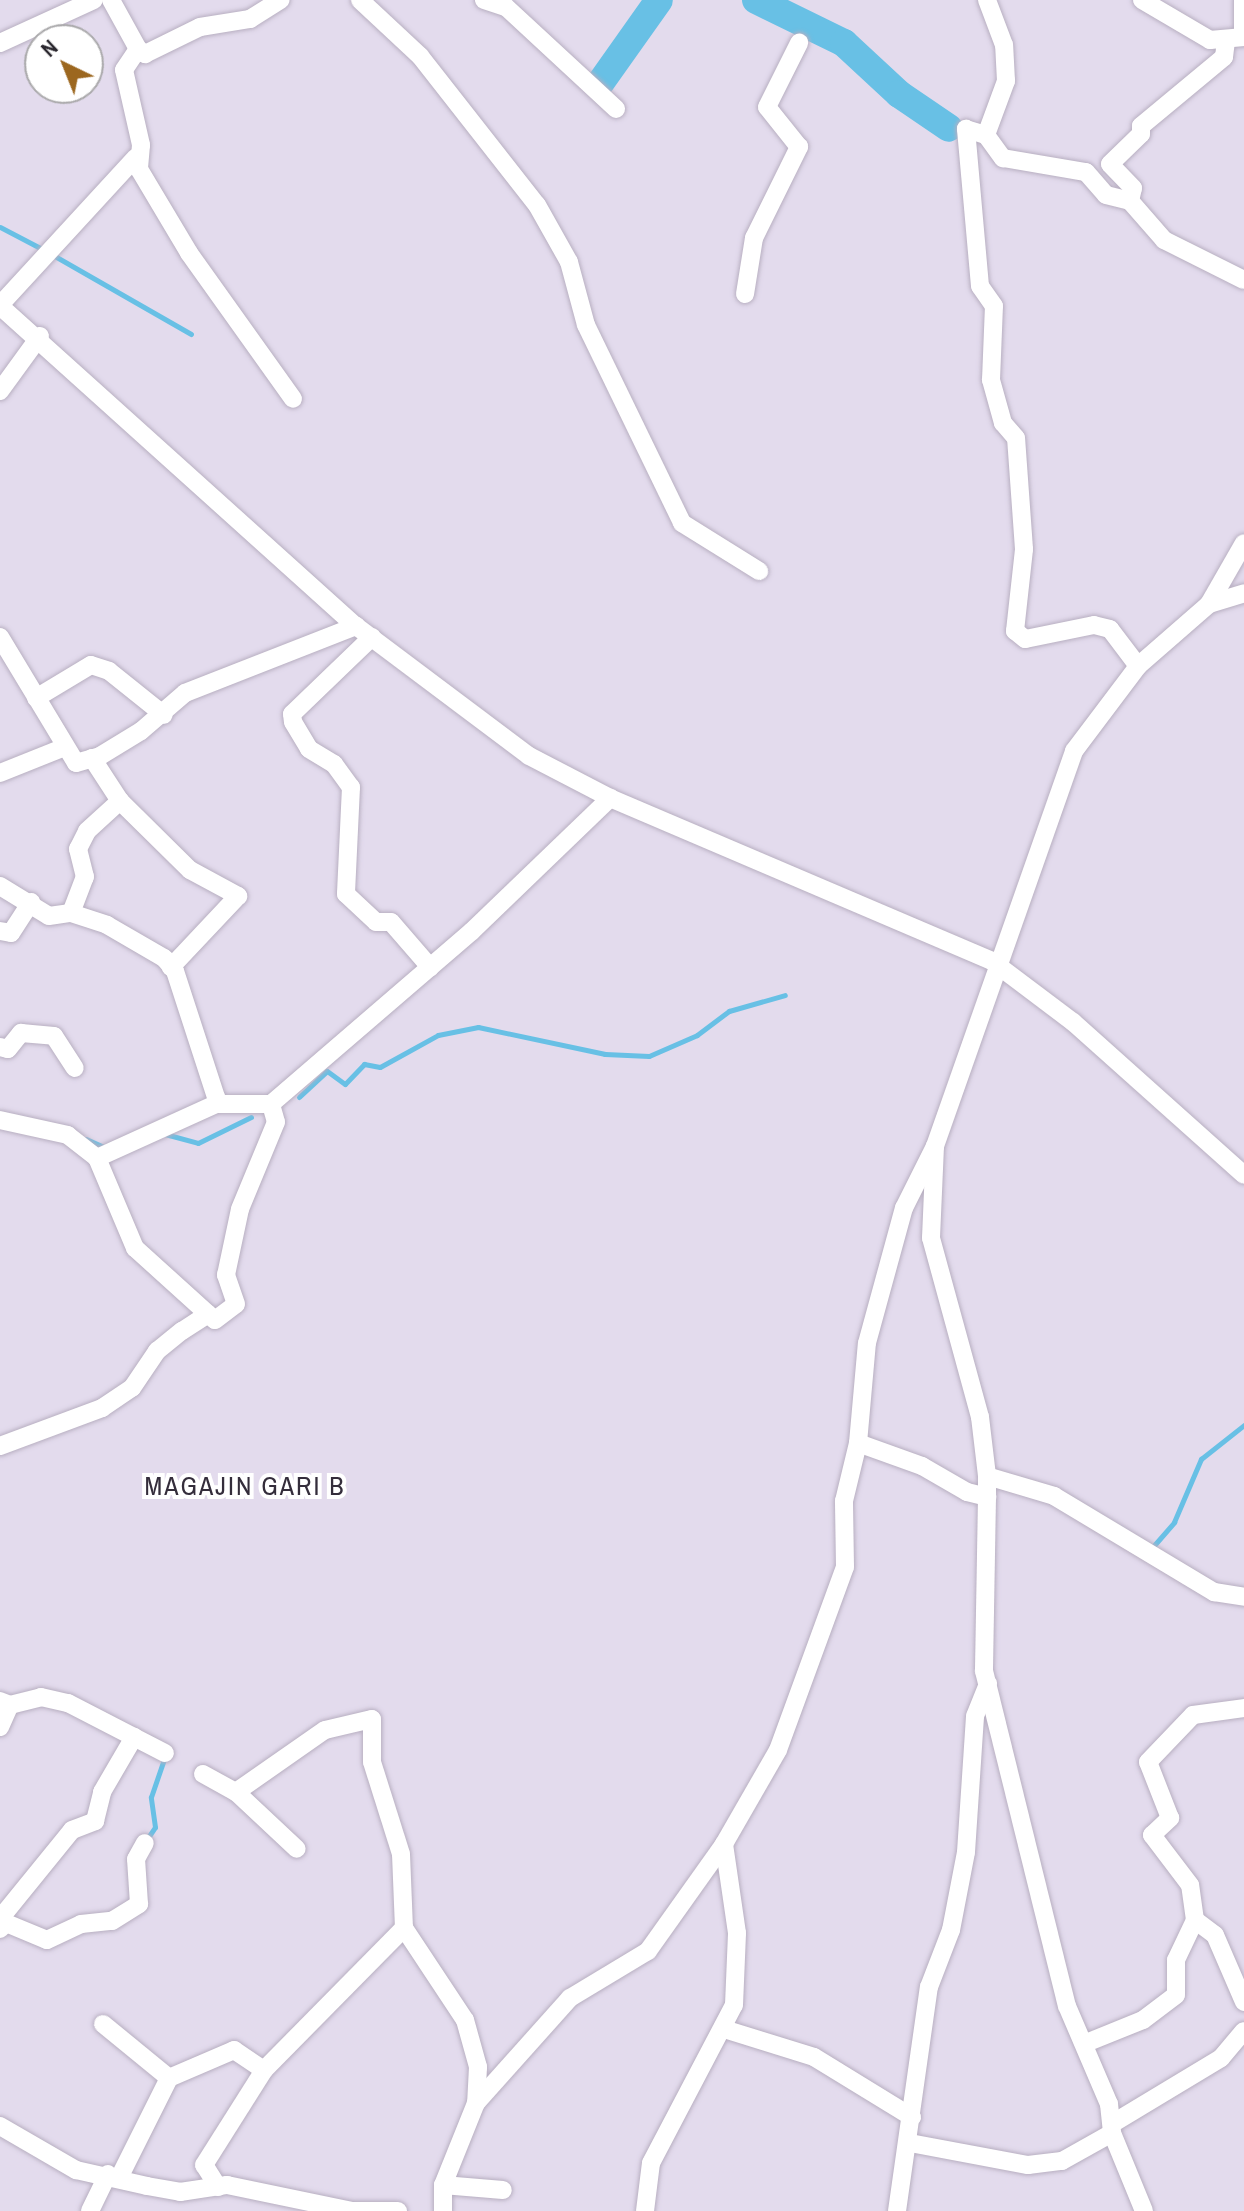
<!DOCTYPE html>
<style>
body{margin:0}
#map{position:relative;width:1244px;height:2211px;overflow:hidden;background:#e3dbed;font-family:"Archivo Narrow",sans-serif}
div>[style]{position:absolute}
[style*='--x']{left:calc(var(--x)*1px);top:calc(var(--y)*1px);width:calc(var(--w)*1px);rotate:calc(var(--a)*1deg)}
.stream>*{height:5px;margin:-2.5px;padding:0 2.5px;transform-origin:2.5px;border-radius:2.5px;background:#68c0e5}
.river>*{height:28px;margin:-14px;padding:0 14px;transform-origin:14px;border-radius:14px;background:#68c0e5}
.roads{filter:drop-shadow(0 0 2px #b8afc1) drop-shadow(0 0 2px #b8afc1)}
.minor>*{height:18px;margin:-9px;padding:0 9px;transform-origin:9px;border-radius:9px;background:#fff}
span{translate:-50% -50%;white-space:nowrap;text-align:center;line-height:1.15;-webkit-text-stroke:8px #fff;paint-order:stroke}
.neighbourhood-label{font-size:26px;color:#342d3b;letter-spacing:2px}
.north{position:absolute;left:24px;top:24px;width:80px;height:80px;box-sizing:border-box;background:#fff;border:2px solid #aaa9ab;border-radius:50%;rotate:317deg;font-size:22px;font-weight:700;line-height:32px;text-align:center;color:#2a272e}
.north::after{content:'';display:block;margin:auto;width:28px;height:36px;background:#9c671f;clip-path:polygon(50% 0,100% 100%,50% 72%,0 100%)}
</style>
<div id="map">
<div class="stream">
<i style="--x:0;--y:227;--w:47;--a:27.6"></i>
<i style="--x:53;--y:255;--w:159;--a:29.8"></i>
<i style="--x:299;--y:1097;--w:38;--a:-43"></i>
<i style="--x:327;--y:1071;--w:22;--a:36"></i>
<i style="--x:345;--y:1084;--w:28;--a:-46"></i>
<i style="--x:364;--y:1064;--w:16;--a:11"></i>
<i style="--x:380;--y:1067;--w:66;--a:-28.9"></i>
<i style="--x:438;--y:1035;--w:41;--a:-11.3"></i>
<i style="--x:478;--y:1027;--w:130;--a:12"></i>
<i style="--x:605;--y:1054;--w:44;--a:2.6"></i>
<i style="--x:649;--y:1056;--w:52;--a:-23.6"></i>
<i style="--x:697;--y:1035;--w:40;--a:-37"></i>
<i style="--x:729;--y:1011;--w:58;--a:-15.9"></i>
<i style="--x:165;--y:1134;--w:34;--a:15"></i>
<i style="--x:198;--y:1143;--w:59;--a:-26.1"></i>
<i style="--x:86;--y:1139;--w:22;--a:24"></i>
<i style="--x:1150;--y:1550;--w:37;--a:-49"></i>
<i style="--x:1174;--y:1522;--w:69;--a:-66.8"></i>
<i style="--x:1201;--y:1459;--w:55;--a:-38.3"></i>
<i style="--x:147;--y:1839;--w:14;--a:-56"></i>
<i style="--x:155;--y:1827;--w:30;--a:-98"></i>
<i style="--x:151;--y:1797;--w:43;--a:-71.1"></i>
</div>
<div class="river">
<i style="--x:756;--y:0;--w:98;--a:26"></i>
<i style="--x:844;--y:43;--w:75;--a:42.8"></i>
<i style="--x:899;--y:94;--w:60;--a:34.2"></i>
<i style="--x:601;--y:82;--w:100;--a:-54.7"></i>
</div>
<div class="roads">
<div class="minor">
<i style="--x:111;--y:0;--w:56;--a:61.1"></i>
<i style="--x:138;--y:49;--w:25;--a:124"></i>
<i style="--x:124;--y:70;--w:77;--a:77.2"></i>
<i style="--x:141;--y:145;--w:24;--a:95"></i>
<i style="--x:139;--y:169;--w:98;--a:59.2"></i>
<i style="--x:189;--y:253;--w:179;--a:54.5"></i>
<i style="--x:360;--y:0;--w:82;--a:43"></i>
<i style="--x:420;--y:56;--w:189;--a:51.9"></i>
<i style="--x:537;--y:205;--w:65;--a:60.7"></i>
<i style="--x:569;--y:262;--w:65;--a:74.9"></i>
<i style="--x:586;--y:325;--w:220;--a:64.1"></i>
<i style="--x:682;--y:523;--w:91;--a:31.9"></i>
<i style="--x:484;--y:0;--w:23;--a:18"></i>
<i style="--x:506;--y:7;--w:150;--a:42.8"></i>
<i style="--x:1142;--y:0;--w:79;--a:30.5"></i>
<i style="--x:1210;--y:40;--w:34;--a:-5"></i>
<i style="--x:1243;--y:0;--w:37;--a:90"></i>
<i style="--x:0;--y:43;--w:103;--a:-24.6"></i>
<i style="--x:138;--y:49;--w:9;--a:36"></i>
<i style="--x:145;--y:54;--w:61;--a:-26.1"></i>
<i style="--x:200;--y:27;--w:51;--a:-9.1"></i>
<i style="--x:250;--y:19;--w:36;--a:-32"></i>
<i style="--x:986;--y:135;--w:58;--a:-69.7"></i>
<i style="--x:1006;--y:81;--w:36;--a:-93"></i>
<i style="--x:1004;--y:45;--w:48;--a:-110.7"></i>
<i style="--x:1130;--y:201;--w:13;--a:-77"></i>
<i style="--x:1133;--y:188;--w:33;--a:-134"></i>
<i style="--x:1110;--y:164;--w:43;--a:-44.1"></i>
<i style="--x:1141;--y:134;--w:8;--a:-90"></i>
<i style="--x:1141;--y:126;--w:108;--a:-39.7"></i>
<i style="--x:1224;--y:57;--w:17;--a:-83"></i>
<i style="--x:745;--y:294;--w:57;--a:-80.9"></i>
<i style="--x:754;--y:238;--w:102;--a:-63.7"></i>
<i style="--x:799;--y:147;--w:51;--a:-128.7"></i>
<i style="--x:767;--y:107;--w:72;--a:-63.4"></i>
<i style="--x:0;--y:305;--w:200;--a:-47.4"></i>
<i style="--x:0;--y:306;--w:479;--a:42"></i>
<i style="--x:356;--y:626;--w:216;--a:36.9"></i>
<i style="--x:529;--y:756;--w:91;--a:27.4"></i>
<i style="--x:610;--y:798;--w:415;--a:23.1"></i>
<i style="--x:992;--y:961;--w:101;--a:37"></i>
<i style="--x:1073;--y:1022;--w:229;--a:41.8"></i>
<i style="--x:0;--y:391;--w:68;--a:-54"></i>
<i style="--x:1209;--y:604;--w:37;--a:-17"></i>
<i style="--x:0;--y:637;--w:147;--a:58.9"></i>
<i style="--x:76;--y:763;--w:25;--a:-16"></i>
<i style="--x:100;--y:756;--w:48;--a:-31.4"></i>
<i style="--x:141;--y:731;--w:58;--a:-40.8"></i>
<i style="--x:185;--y:693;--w:184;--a:-21.4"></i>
<i style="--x:372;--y:637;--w:111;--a:136.1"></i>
<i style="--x:292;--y:714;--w:8;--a:83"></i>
<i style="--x:293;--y:722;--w:31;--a:59"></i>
<i style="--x:309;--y:749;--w:29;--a:31"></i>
<i style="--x:334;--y:764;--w:29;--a:54"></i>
<i style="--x:351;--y:787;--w:107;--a:92.7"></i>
<i style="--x:346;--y:894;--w:41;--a:43"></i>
<i style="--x:376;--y:922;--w:15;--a:0"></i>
<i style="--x:391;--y:922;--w:60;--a:49.1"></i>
<i style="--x:1138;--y:666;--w:46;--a:-127.1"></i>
<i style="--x:1110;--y:629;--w:16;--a:-166"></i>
<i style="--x:1094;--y:625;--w:70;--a:168.5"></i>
<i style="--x:1025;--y:639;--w:13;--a:-141"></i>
<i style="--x:1015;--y:631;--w:82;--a:-83.7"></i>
<i style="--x:1024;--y:549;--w:111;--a:-94.1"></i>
<i style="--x:1016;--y:438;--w:20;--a:-131"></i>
<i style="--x:1003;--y:423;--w:45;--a:-105.6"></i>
<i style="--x:991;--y:380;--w:74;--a:-87.7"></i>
<i style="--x:994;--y:306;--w:24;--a:-125"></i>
<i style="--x:980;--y:286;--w:158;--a:-95.1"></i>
<i style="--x:966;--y:129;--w:21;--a:17"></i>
<i style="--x:986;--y:135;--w:29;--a:54"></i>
<i style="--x:1003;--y:158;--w:84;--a:9.6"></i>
<i style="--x:1086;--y:172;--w:30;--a:49"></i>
<i style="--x:1106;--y:195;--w:25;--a:14"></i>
<i style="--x:1130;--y:201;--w:52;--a:48.9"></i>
<i style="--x:1164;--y:240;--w:89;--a:26.6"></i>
<i style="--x:36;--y:698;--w:64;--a:-31"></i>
<i style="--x:91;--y:665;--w:19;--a:18"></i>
<i style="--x:109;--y:671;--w:70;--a:38.7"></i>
<i style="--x:92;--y:758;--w:51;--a:56.9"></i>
<i style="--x:120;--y:801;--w:98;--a:44.6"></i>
<i style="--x:190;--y:870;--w:55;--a:28.4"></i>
<i style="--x:238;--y:896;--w:98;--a:133.3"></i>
<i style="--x:0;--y:773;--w:70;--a:-21.8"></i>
<i style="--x:0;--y:886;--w:57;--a:31.5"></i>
<i style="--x:49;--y:916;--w:22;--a:-8"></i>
<i style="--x:71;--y:913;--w:38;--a:18"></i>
<i style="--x:107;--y:925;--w:66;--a:30.1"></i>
<i style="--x:164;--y:958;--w:17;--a:50"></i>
<i style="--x:175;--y:971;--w:133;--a:72"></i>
<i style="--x:216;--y:1097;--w:7;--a:90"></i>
<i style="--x:216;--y:1104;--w:131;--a:155.6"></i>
<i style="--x:97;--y:1158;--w:37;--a:-142"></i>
<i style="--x:68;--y:1135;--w:70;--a:-167.6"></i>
<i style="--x:71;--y:913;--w:39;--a:-69"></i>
<i style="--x:85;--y:877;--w:29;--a:-104"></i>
<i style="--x:78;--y:849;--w:20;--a:-63"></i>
<i style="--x:87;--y:831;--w:45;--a:-42.3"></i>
<i style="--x:0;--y:931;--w:11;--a:10"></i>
<i style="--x:11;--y:933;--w:37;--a:-57"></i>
<i style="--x:0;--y:1047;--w:8;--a:14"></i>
<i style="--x:8;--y:1049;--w:21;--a:-51"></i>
<i style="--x:21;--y:1033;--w:33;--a:5"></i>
<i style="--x:54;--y:1036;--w:38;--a:57"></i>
<i style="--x:271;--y:1104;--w:265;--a:-40.7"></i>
<i style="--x:472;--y:931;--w:192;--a:-43.9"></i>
<i style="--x:935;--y:1146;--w:92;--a:92.5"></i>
<i style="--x:931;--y:1238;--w:186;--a:74.7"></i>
<i style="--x:980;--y:1417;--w:59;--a:83.2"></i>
<i style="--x:97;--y:1158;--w:98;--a:67.1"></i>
<i style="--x:135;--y:1248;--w:98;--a:42.1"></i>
<i style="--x:858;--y:1443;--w:68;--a:19.8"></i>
<i style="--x:922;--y:1466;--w:52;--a:30"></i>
<i style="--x:967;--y:1492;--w:21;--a:14"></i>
<i style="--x:987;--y:1497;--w:21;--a:-90"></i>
<i style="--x:987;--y:1476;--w:70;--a:16.6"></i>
<i style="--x:1054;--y:1496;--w:187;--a:31"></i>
<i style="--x:1214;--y:1592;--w:30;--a:9"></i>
<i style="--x:0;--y:1446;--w:109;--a:-20.4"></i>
<i style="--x:102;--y:1408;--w:36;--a:-34"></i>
<i style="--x:132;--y:1388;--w:45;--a:-56"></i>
<i style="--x:157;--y:1351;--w:32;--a:-39"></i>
<i style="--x:182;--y:1331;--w:31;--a:-33"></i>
<i style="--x:208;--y:1314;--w:9;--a:41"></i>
<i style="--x:215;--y:1320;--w:26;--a:-37"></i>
<i style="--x:236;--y:1304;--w:31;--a:-109"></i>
<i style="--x:226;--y:1275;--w:67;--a:-78"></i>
<i style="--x:240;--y:1209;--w:94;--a:-67.5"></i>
<i style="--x:276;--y:1122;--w:19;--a:-106"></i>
<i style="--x:271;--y:1104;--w:55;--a:180"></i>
<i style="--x:987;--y:1497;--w:174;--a:91"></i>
<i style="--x:984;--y:1671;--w:345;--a:76.1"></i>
<i style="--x:1067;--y:2006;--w:107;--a:66.8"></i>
<i style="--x:1109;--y:2104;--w:29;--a:84"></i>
<i style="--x:1112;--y:2133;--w:84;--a:67.7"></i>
<i style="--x:0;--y:1701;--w:11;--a:22"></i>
<i style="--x:10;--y:1705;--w:32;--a:-14"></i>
<i style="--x:41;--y:1697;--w:28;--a:13"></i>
<i style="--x:68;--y:1703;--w:109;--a:27.3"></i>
<i style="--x:0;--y:1727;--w:24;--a:-66"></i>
<i style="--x:203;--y:1774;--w:38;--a:29"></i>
<i style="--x:236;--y:1792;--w:83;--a:43.1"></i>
<i style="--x:236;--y:1792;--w:108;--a:-34.9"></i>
<i style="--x:325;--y:1730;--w:48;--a:-13.2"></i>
<i style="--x:372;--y:1719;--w:43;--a:90"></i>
<i style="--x:372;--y:1762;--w:96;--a:72.5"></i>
<i style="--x:401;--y:1854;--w:74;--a:87.7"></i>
<i style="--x:404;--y:1928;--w:110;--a:56.5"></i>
<i style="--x:465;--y:2020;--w:49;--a:74.5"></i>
<i style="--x:478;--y:2067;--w:36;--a:93"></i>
<i style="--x:476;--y:2103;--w:88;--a:111.9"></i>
<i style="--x:443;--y:2185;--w:26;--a:90"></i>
<i style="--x:3;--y:1915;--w:109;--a:-50.9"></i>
<i style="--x:72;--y:1830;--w:25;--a:-21"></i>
<i style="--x:95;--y:1821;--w:30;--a:-76"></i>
<i style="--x:102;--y:1792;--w:64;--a:-59.8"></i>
<i style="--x:1195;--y:1920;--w:25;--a:37"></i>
<i style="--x:1215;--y:1935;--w:73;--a:66.6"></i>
<i style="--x:0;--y:1929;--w:8;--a:-45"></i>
<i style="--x:6;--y:1923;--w:44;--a:22.5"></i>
<i style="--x:47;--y:1940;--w:38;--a:-25"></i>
<i style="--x:81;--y:1924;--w:31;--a:-6"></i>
<i style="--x:112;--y:1921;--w:32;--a:-32"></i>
<i style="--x:139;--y:1904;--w:45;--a:-93.8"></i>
<i style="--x:136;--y:1859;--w:18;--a:-61"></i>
<i style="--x:103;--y:2024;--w:85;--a:39.3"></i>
<i style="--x:724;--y:2029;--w:94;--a:17.3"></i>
<i style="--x:814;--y:2057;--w:115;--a:31.5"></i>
<i style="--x:1086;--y:2043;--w:61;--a:-22"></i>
<i style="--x:1143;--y:2020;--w:41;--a:-37.1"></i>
<i style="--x:1176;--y:1995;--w:35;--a:-90"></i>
<i style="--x:1176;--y:1960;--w:44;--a:-64.6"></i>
<i style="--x:1195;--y:1920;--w:35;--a:-98"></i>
<i style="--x:1190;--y:1885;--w:63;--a:-127.2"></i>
<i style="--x:1152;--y:1835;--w:25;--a:-43"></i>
<i style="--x:1170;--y:1818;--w:60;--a:-111.4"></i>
<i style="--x:1148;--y:1762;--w:65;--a:-46.2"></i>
<i style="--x:1193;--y:1715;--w:51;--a:-7.8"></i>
<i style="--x:476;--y:2103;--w:141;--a:-48.2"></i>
<i style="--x:570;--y:1998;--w:91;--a:-31.1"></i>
<i style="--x:648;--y:1951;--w:131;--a:-54.6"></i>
<i style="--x:1115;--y:2122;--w:124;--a:-31.1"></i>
<i style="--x:1221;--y:2058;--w:35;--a:-50"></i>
<i style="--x:0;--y:2126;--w:88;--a:30.1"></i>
<i style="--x:76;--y:2170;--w:73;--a:12.7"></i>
<i style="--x:147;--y:2186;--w:34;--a:10"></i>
<i style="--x:180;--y:2192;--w:48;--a:-8.5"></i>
<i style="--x:227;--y:2185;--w:128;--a:11.7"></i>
<i style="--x:352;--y:2211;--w:46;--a:0"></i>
<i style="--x:910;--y:2143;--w:120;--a:10.6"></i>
<i style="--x:1028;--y:2165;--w:34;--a:-7"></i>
<i style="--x:1062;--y:2161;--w:57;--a:-29.2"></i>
<i style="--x:120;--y:2176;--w:110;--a:-63.4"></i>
<i style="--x:169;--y:2078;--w:71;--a:-23.3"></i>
<i style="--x:234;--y:2050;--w:36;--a:34"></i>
<i style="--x:443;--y:2185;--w:60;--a:4.8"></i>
<i style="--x:218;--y:2187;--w:26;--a:-122"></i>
<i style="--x:204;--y:2165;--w:112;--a:-57.7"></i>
<i style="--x:264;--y:2070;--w:199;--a:-45.4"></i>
<i style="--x:90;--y:2211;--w:41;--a:-64.1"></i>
<i style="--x:645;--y:2211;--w:48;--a:-82.9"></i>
<i style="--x:651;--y:2163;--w:178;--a:-62.3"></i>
<i style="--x:734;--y:2005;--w:72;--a:-87.6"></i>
<i style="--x:737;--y:1933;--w:90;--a:-98.3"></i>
<i style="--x:724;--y:1844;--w:108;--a:-60.1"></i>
<i style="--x:778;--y:1750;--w:195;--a:-69.9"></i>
<i style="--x:845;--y:1567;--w:66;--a:-90.9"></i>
<i style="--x:844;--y:1501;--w:60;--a:-76.4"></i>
<i style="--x:858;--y:1443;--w:100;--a:-84.9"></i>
<i style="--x:867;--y:1343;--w:140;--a:-74.7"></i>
<i style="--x:904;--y:1208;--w:69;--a:-63.4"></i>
<i style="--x:935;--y:1146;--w:419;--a:-70.6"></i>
<i style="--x:1074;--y:751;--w:106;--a:-53"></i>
<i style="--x:1138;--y:666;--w:94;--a:-41.1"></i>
<i style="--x:1209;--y:604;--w:70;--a:-60.2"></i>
<i style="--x:897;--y:2211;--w:226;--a:-81.9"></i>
<i style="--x:929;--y:1987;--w:61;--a:-68.9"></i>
<i style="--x:951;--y:1930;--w:79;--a:-79.1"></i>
<i style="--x:966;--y:1852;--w:136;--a:-86.2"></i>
<i style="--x:975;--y:1716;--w:35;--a:-68"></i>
</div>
</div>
<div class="neighbourhood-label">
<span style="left:245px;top:1486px">MAGAJIN GARI B</span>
</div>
<div class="north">N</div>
</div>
